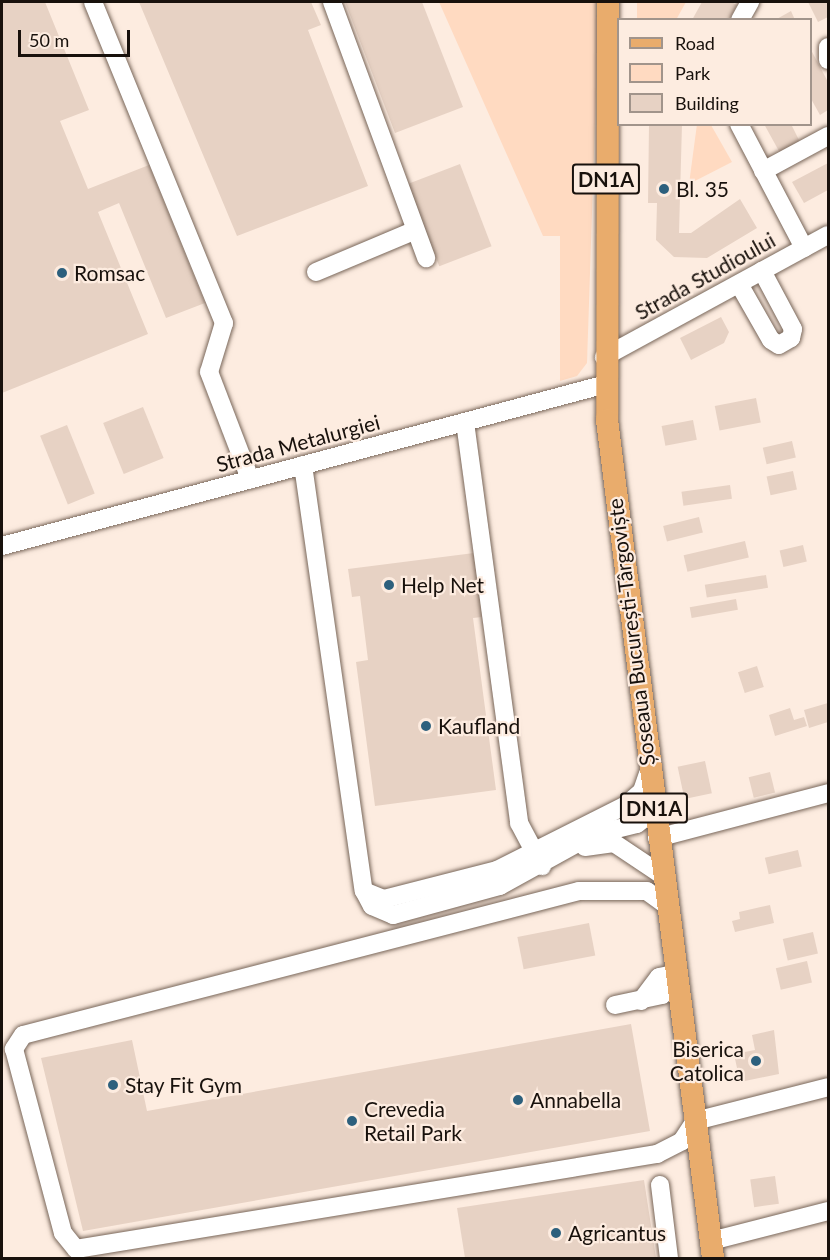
<!DOCTYPE html>
<meta charset="utf-8">
<style>
body{margin:0}
#map{position:relative;width:830px;height:1260px;overflow:hidden;background:#fdece0;font-family:Lato,sans-serif}
div>[style]{position:absolute}
[style*='--x']{left:calc(var(--x)*1px);top:calc(var(--y)*1px);width:calc(var(--w)*1px);rotate:calc(var(--a)*1deg)}
.green>*{inset:0;background:#ffdac1}
.building>*{inset:0;background:#e7d2c4;transform-origin:0 0}
.roads{filter:drop-shadow(0 0 2px #786659) drop-shadow(0 0 2px #786659)}
.minor>*{height:18px;margin:-9px;padding:0 9px;transform-origin:9px;border-radius:9px;background:#fff}
.major>*{height:22px;margin:-11px;padding:0 11px;transform-origin:11px;border-radius:11px;background:#e9ac6c}
.dots>*{width:16px;height:16px;translate:-50% -50%;box-sizing:border-box;border:3px solid #fdece0;border-radius:50%}
span{translate:-50% -50%;white-space:nowrap;text-align:center;line-height:1.15;-webkit-text-stroke:4.5px #fdece0;paint-order:stroke}
.shield-label span{padding:2px 4px;background:#fdece0;border:2px solid;border-radius:4px;-webkit-text-stroke-width:0}
.shield-label{font-size:20px;color:#18110c;font-weight:700}
.poi-label{font-size:21px;color:#18110c}
.left{translate:0 -50%;text-align:left}
.right{translate:-100% -50%;text-align:right}
.street-label{font-size:21px;color:#18110c}
.frame{position:absolute;inset:0;border:3px solid #18110c;pointer-events:none}
.legend{position:absolute;left:617px;top:18px;width:195px;height:108px;box-sizing:border-box;background:#fdece0;border:2px solid #a1948b;margin:0;padding:8px 10px;list-style:none;font-size:18px;color:#18110c}
.legend li{display:flex;align-items:center;gap:12px;height:30px}
.legend b{width:30px;border:2px solid #a1948b}
.scale{position:absolute;left:18px;top:30px;width:112px;height:27px;box-sizing:border-box;border:3px solid #18110c;border-top:0;padding-left:8px;font-size:18px;line-height:21px;white-space:nowrap;color:#18110c;-webkit-text-stroke:4px #fdece0;paint-order:stroke}
</style>
<div id="map">
<div class="green">
<i style="clip-path:polygon(439px 2px,599px 2px,587px 363px,577px 376px,560px 381px,560px 236px,543px 236px)"></i>
<i style="clip-path:polygon(637px 2px,686px 2px,676px 20px,637px 19px)"></i>
<i style="clip-path:polygon(697px 124px,711px 125px,732px 162px,689px 184px)"></i>
</div>
<div class="building">
<i style="clip-path:polygon(2px 2px,45px 2px,89px 110px,60px 121px,88px 189px,149px 165px,205px 303px,166px 318px,119px 203px,98px 212px,148px 334px,2px 393px)"></i>
<i style="clip-path:polygon(139px 2px,311px 2px,321px 25px,308px 30px,368px 186px,237px 236px)"></i>
<i style="clip-path:polygon(345px 2px,422px 2px,463px 107px,395px 133px)"></i>
<i style="clip-path:polygon(702px 2px,731px 2px,737px 5px,729px 20px,692px 20px)"></i>
<i style="clip-path:polygon(808px 2px,828px 2px,828px 17px,818px 22px)"></i>
<i style="clip-path:polygon(791px 11px,795px 20px,775px 20px)"></i>
<i style="clip-path:polygon(810px 48px,828px 82px,828px 110px,820px 115px,810px 97px)"></i>
<i style="clip-path:polygon(649px 124px,682px 124px,679px 233px,691px 233px,740px 199px,757px 228px,707px 258px,674px 257px,656px 240px,657px 203px,648px 203px)"></i>
<i style="clip-path:polygon(764px 124px,791px 124px,800px 142px,780px 153px)"></i>
<i style="clip-path:polygon(828px 163px,828px 190px,804px 203px,792px 182px)"></i>
<i style="left:460px;top:164px;width:88px;height:56px;rotate:69deg"></i>
<i style="clip-path:polygon(721px 317px,729px 332px,724px 343px,691px 360px,680px 338px)"></i>
<i style="left:756px;top:398px;width:25px;height:42px;rotate:79deg"></i>
<i style="left:143px;top:407px;width:55px;height:43px;rotate:68deg"></i>
<i style="left:693px;top:420px;width:20px;height:32px;rotate:79deg"></i>
<i style="left:67px;top:425px;width:74px;height:29px;rotate:68deg"></i>
<i style="left:792px;top:441px;width:17px;height:30px;rotate:77deg"></i>
<i style="left:793px;top:471px;width:19px;height:27px;rotate:78deg"></i>
<i style="left:730px;top:485px;width:14px;height:49px;rotate:82deg"></i>
<i style="left:699px;top:517px;width:16px;height:37px;rotate:76deg"></i>
<i style="left:745px;top:541px;width:17px;height:63px;rotate:77deg"></i>
<i style="left:803px;top:545px;width:17px;height:24px;rotate:77deg"></i>
<i style="clip-path:polygon(474px 553px,482px 617px,473px 618px,496px 790px,375px 806px,356px 662px,368px 660px,360px 596px,352px 597px,348px 569px)"></i>
<i style="left:766px;top:575px;width:13px;height:62px;rotate:81deg"></i>
<i style="left:736px;top:599px;width:11px;height:47px;rotate:80deg"></i>
<i style="left:757px;top:666px;width:22px;height:20px;rotate:72deg"></i>
<i style="clip-path:polygon(828px 703px,828px 722px,809px 728px,804px 710px)"></i>
<i style="clip-path:polygon(790px 708px,794px 720px,804px 717px,807px 726px,775px 736px,769px 715px)"></i>
<i style="left:705px;top:761px;width:33px;height:28px;rotate:78deg"></i>
<i style="left:770px;top:772px;width:21px;height:22px;rotate:76deg"></i>
<i style="left:798px;top:850px;width:17px;height:34px;rotate:77deg"></i>
<i style="clip-path:polygon(770px 905px,774px 923px,735px 932px,732px 921px,740px 919px,739px 912px)"></i>
<i style="left:589px;top:923px;width:33px;height:73px;rotate:79deg"></i>
<i style="left:813px;top:932px;width:22px;height:31px;rotate:77deg"></i>
<i style="left:807px;top:961px;width:22px;height:32px;rotate:77deg"></i>
<i style="clip-path:polygon(631px 1024px,650px 1131px,83px 1231px,41px 1058px,132px 1040px,147px 1111px)"></i>
<i style="clip-path:polygon(774px 1030px,779px 1074px,740px 1082px,734px 1054px,755px 1050px,752px 1035px)"></i>
<i style="left:775px;top:1176px;width:28px;height:25px;rotate:82deg"></i>
<i style="clip-path:polygon(644px 1180px,656px 1258px,465px 1258px,457px 1208px)"></i>
</div>
<div class="roads">
<div class="minor">
<i style="--x:93;--y:2;--w:347;--a:67.8"></i>
<i style="--x:224;--y:323;--w:51;--a:107"></i>
<i style="--x:209;--y:372;--w:115;--a:69"></i>
<i style="--x:332;--y:2;--w:273;--a:69.8"></i>
<i style="--x:740;--y:20;--w:21;--a:-61"></i>
<i style="--x:828;--y:47;--w:13;--a:90"></i>
<i style="--x:739;--y:124;--w:140;--a:62.3"></i>
<i style="--x:763;--y:171;--w:74;--a:-28.3"></i>
<i style="--x:316;--y:272;--w:108;--a:-22.8"></i>
<i style="--x:739;--y:284;--w:64;--a:60.3"></i>
<i style="--x:771;--y:340;--w:9;--a:32"></i>
<i style="--x:779;--y:345;--w:14;--a:-30"></i>
<i style="--x:791;--y:338;--w:9;--a:-77"></i>
<i style="--x:793;--y:329;--w:66;--a:-118.1"></i>
<i style="--x:604;--y:357;--w:255;--a:-28.6"></i>
<i style="--x:465;--y:422;--w:405;--a:82.3"></i>
<i style="--x:519;--y:823;--w:49;--a:61.9"></i>
<i style="--x:303;--y:465;--w:430;--a:81.9"></i>
<i style="--x:364;--y:891;--w:17;--a:62"></i>
<i style="--x:372;--y:906;--w:23;--a:23"></i>
<i style="--x:393;--y:915;--w:111;--a:-15.2"></i>
<i style="--x:500;--y:886;--w:105;--a:-29"></i>
<i style="--x:592;--y:835;--w:46;--a:-13.7"></i>
<i style="--x:637;--y:824;--w:22;--a:-39"></i>
<i style="--x:2;--y:546;--w:625;--a:-15.01"></i>
<i style="--x:657;--y:838;--w:177;--a:-14.7"></i>
<i style="--x:585;--y:847;--w:29;--a:-8"></i>
<i style="--x:614;--y:843;--w:58;--a:33.7"></i>
<i style="--x:364;--y:891;--w:22;--a:22"></i>
<i style="--x:384;--y:899;--w:117;--a:-14.4"></i>
<i style="--x:497;--y:870;--w:144;--a:-26.7"></i>
<i style="--x:626;--y:805;--w:21;--a:-41"></i>
<i style="--x:642;--y:791;--w:18;--a:-71"></i>
<i style="--x:666;--y:905;--w:24;--a:-144"></i>
<i style="--x:647;--y:891;--w:68;--a:180"></i>
<i style="--x:579;--y:891;--w:574;--a:165.48"></i>
<i style="--x:23;--y:1035;--w:17;--a:123"></i>
<i style="--x:14;--y:1049;--w:190;--a:75.1"></i>
<i style="--x:63;--y:1233;--w:21;--a:51"></i>
<i style="--x:76;--y:1249;--w:589;--a:-9.29"></i>
<i style="--x:657;--y:1154;--w:28;--a:-27"></i>
<i style="--x:682;--y:1141;--w:24;--a:-57"></i>
<i style="--x:695;--y:1121;--w:137;--a:-14.3"></i>
<i style="--x:641;--y:1001;--w:30;--a:-53"></i>
<i style="--x:659;--y:977;--w:16;--a:-11"></i>
<i style="--x:615;--y:1005;--w:48;--a:-12"></i>
<i style="--x:662;--y:995;--w:19;--a:-43"></i>
<i style="--x:660;--y:1185;--w:74;--a:83"></i>
<i style="--x:711;--y:1241;--w:121;--a:-14.4"></i>
</div>
<div class="major">
<i style="--x:608;--y:2;--w:418;--a:90.1"></i>
<i style="--x:607;--y:420;--w:845;--a:82.79"></i>
</div>
</div>
<div class="dots">
<i style="left:664px;top:189px;background:#2d607d"></i>
<i style="left:62px;top:273px;background:#2d607d"></i>
<i style="left:389px;top:585px;background:#2d607d"></i>
<i style="left:426px;top:726px;background:#2d607d"></i>
<i style="left:756px;top:1061px;background:#2d607d"></i>
<i style="left:113px;top:1085px;background:#2d607d"></i>
<i style="left:518px;top:1100px;background:#2d607d"></i>
<i style="left:352px;top:1121px;background:#2d607d"></i>
<i style="left:556px;top:1233px;background:#2d607d"></i>
</div>
<div class="shield-label">
<span style="left:606px;top:179px">DN1A</span>
<span style="left:654px;top:808px">DN1A</span>
</div>
<div class="poi-label">
<span class="left" style="left:676px;top:189px">Bl. 35</span>
<span class="left" style="left:74px;top:273px">Romsac</span>
<span class="left" style="left:401px;top:585px">Help Net</span>
<span class="left" style="left:438px;top:726px">Kaufland</span>
<span class="right" style="left:744px;top:1061px">Biserica<br>Catolica</span>
<span class="left" style="left:125px;top:1085px">Stay Fit Gym</span>
<span class="left" style="left:530px;top:1100px">Annabella</span>
<span class="left" style="left:364px;top:1121px">Crevedia<br>Retail Park</span>
<span class="left" style="left:568px;top:1233px">Agricantus</span>
</div>
<div class="street-label">
<span style="left:705px;top:276px;rotate:-29deg">Strada Studioului</span>
<span style="left:298px;top:443px;rotate:-15deg">Strada Metalurgiei</span>
<span style="left:631px;top:632px;rotate:-97deg">Șoseaua București-Târgoviște</span>
</div>
<div class="frame"></div>
<ul class="legend">
<li><b style="height:8px;background:#e9ac6c"></b>Road</li>
<li><b style="height:16px;background:#ffdac1"></b>Park</li>
<li><b style="height:16px;background:#e7d2c4"></b>Building</li>
</ul>
<div class="scale">50 m</div>
</div>
